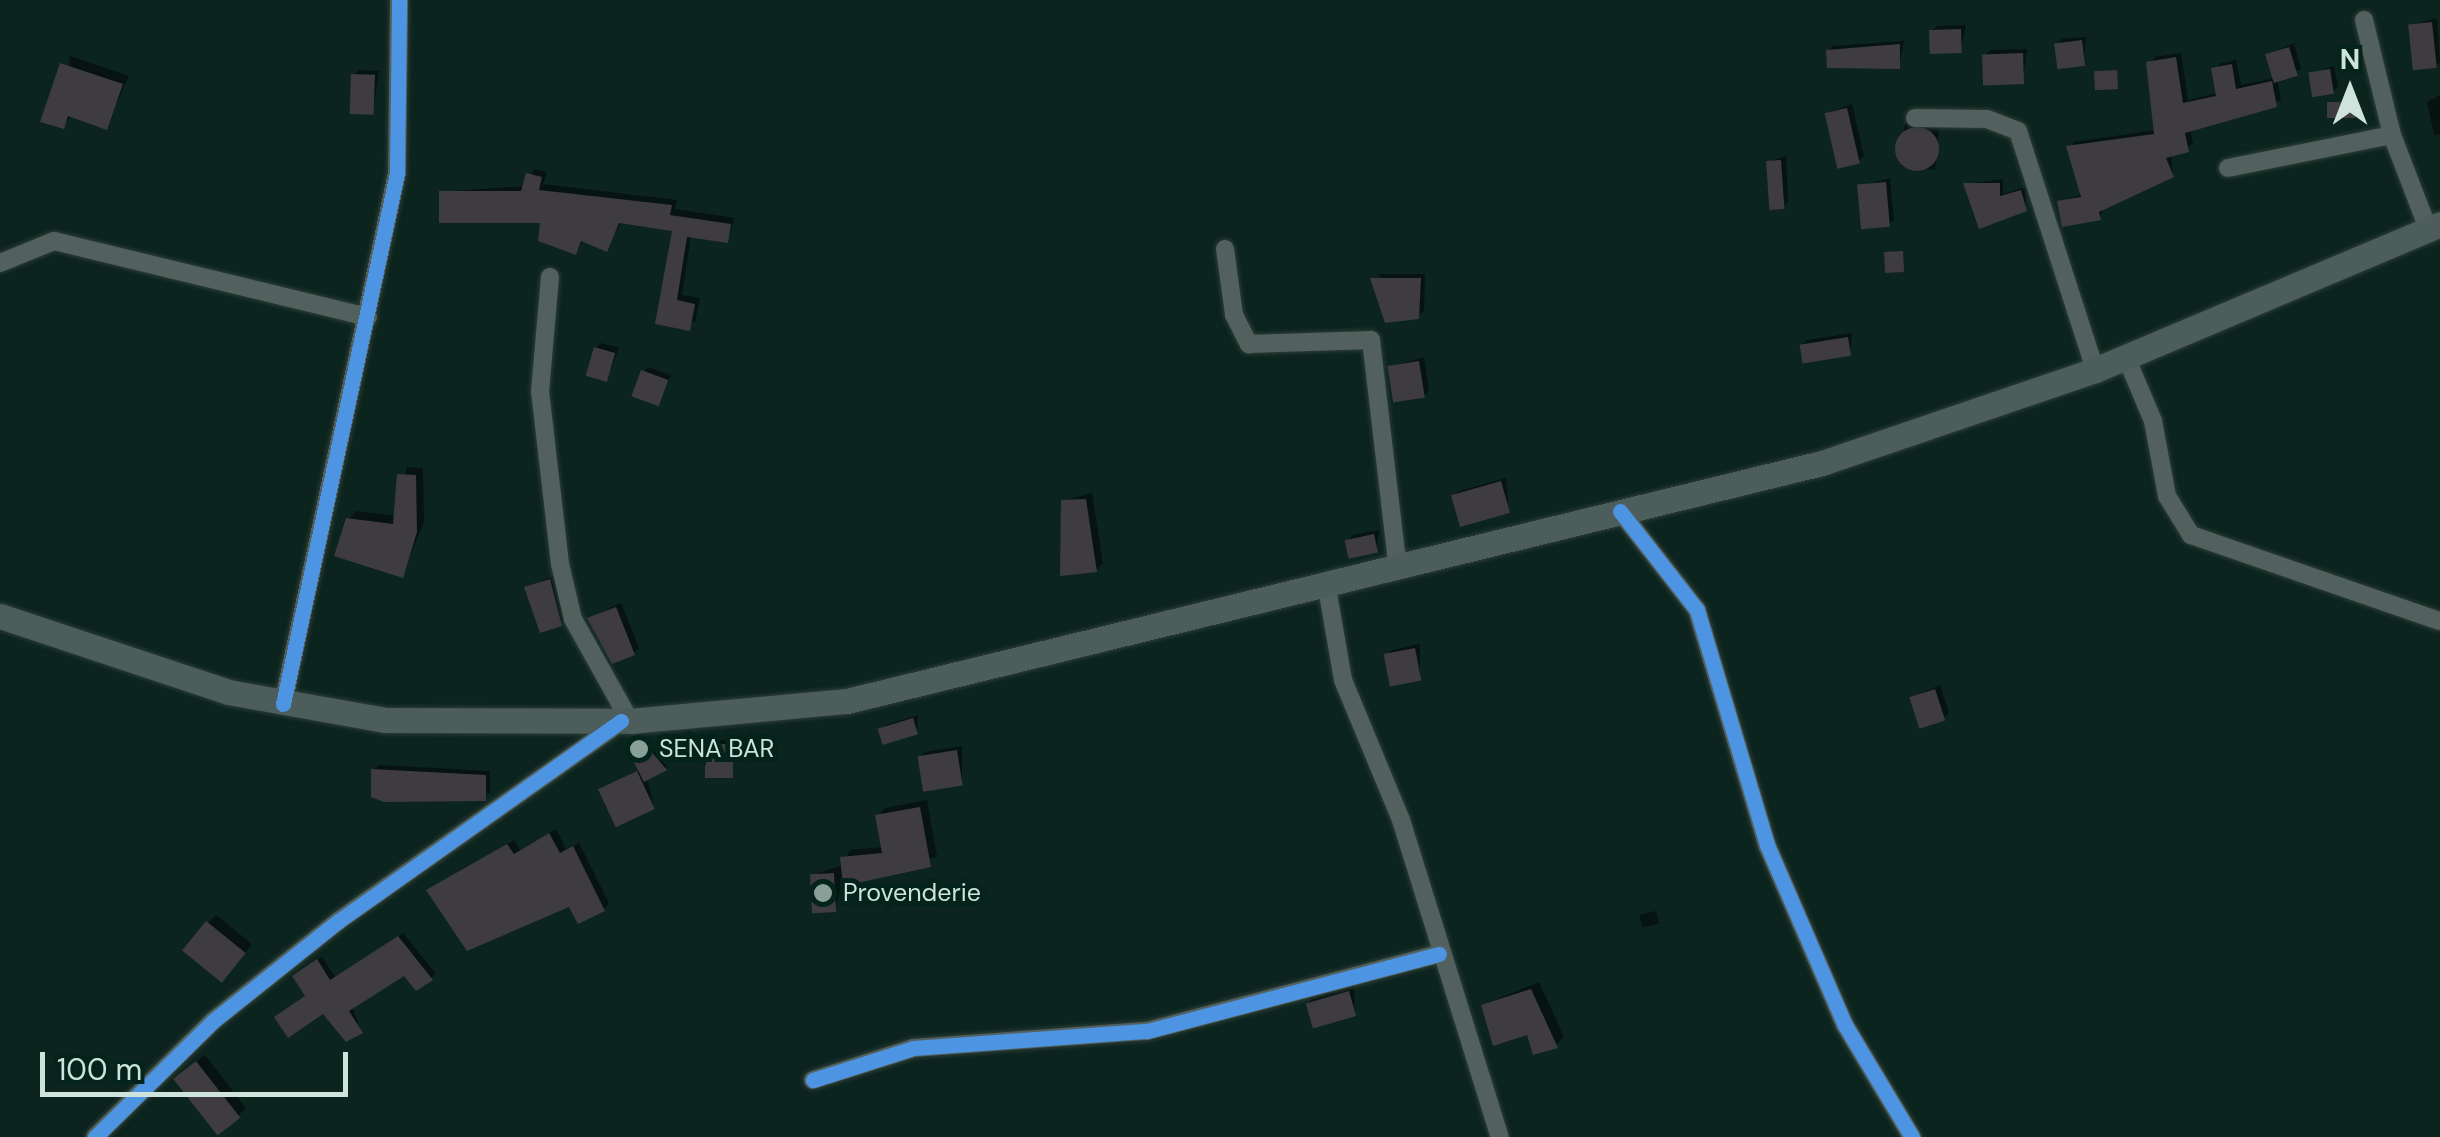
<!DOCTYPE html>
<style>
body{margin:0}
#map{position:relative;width:2440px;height:1137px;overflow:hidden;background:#0c241e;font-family:"DM Sans",sans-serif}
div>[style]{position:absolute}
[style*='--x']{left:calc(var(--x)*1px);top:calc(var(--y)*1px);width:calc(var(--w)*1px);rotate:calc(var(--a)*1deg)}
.shadow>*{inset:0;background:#0007;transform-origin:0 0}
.building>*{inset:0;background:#3f3c40;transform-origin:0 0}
.round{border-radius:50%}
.roads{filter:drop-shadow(0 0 2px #2c3d38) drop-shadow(0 0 2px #2c3d38)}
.minor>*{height:18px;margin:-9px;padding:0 9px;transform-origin:9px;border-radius:9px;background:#52615d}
.secondary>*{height:25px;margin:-12.5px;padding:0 12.5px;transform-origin:12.5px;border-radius:12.5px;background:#4d5d5b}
.cycleway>*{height:15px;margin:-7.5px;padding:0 7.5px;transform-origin:7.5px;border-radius:7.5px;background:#4d94e3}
.dots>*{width:28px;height:28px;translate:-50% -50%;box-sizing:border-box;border:5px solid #03231b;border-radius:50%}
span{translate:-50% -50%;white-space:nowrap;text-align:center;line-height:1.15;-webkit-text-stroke:10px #03231b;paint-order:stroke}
.poi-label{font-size:25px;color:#cde3db}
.left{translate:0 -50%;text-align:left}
.north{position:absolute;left:2300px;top:40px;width:100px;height:100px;-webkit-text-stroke:8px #03231b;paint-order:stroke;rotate:0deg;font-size:28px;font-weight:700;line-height:40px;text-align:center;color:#cde3db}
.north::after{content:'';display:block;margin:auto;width:35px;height:45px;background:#cde3db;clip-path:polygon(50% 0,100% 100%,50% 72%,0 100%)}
.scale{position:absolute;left:40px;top:1052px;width:308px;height:45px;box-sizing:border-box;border:5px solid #cde3db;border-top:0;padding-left:12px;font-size:30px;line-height:35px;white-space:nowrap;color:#cde3db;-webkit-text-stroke:8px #03231b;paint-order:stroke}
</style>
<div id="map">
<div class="shadow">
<i style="clip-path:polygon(2437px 18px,2440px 62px,2436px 66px,2411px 25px)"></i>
<i style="clip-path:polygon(1966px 25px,1961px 50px,1932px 31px,1937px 26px)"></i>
<i style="clip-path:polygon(2086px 37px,2084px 63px,2057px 44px,2062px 39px)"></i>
<i style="clip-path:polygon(1904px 41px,1899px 66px,1828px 51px,1833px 46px)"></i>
<i style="clip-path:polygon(2294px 43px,2301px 69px,2277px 79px,2281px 100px,2190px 129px,2193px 144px,2171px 154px,2173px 175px,2104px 207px,2100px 218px,2060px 202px,2083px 194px,2073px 142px,2156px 130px,2154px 57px,2181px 53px,2188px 100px,2218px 93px,2219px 64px,2236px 60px,2241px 85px,2274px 78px,2268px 54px)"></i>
<i style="clip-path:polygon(2027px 49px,2023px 81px,1985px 55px,1990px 50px)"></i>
<i style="clip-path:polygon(70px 56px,129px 76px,106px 127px,72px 115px,63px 126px)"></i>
<i style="clip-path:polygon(2334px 66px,2338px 86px,2333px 92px,2310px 74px)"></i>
<i style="clip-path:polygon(359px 70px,379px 71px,373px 112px,353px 75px)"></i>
<i style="clip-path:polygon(2440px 95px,2440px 134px,2434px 135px,2427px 102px)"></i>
<i style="clip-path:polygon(1852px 104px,1864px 156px,1859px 161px,1828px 113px)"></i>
<i style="left:1905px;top:124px;width:34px;height:43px;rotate:5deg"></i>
<i style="clip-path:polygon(1786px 156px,1788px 202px,1783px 207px,1769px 162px)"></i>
<i style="clip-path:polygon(534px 169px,547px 172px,543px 184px,677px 200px,675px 209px,735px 218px,727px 240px,691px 235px,682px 295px,700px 298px,695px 322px,658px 322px,675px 229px,622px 221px,606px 249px,584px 240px,576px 252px,542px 221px,441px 192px,525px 186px)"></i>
<i style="clip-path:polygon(1890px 178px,1894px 220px,1888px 225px,1859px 186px)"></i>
<i style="clip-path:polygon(2003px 179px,2003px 194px,2025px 187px,2026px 209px,1966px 184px)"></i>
<i style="clip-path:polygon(1378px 274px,1425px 274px,1424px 311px,1418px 316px)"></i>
<i style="clip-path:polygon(1852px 333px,1850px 354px,1802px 345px,1807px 340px)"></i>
<i style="clip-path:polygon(601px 343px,619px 348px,607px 379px,596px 348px)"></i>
<i style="clip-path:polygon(1424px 357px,1429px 391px,1424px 396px,1389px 367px)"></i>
<i style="clip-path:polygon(648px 367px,671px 375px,657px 404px,643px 372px)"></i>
<i style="clip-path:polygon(407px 467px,423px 468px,424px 522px,402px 575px,349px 519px,356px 511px,396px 516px)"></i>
<i style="clip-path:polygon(1506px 478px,1509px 511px,1454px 496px,1459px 491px)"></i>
<i style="clip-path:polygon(1092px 493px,1103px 563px,1096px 570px,1063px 501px)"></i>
<i style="clip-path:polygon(1379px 530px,1376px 551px,1348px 541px,1353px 535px)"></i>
<i style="clip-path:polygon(555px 575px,566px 618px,561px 624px,527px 588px)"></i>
<i style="clip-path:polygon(621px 603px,639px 648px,634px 653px,590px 618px)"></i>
<i style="clip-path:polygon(1420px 644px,1420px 678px,1387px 655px,1392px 650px)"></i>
<i style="clip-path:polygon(1940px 685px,1949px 713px,1944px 718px,1912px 697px)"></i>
<i style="clip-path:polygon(918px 715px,917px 732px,881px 731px,886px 725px)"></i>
<i style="clip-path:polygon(642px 737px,667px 767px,647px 778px,654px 807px,601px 790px,640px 769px,630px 750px)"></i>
<i style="clip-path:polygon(713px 740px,737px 740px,731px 776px,708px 745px)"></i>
<i style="clip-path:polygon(962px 746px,962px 783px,920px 757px,925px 752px)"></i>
<i style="clip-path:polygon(379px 765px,490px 771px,490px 794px,374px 770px)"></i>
<i style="clip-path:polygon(927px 800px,937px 857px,842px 884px,835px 909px,812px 875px,843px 865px,850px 850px,883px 847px,878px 816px,885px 808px)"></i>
<i style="clip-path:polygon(556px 829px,566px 849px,579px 843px,609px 903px,604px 909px,429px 891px,514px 840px,520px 850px)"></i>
<i style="left:1656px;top:911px;width:13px;height:17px;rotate:77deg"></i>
<i style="clip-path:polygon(216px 915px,252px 944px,230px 971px,208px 923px)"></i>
<i style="clip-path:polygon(403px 933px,436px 974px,416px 988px,405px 973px,352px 1006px,361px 1031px,308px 995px,299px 972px,322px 957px,335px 977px)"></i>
<i style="clip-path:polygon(1539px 982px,1564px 1037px,1556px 1045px,1483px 1005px)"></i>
<i style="clip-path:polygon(1354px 987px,1355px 1014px,1308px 1003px,1313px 998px)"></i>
<i style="clip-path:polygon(205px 1055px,246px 1108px,238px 1116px,185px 1071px)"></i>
</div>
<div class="building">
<i style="left:2432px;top:22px;width:46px;height:24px;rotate:84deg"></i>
<i style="left:1961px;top:29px;width:24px;height:32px;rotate:88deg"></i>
<i style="left:2082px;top:40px;width:26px;height:28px;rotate:83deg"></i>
<i style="clip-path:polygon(1900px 44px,1900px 69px,1827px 68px,1826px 50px)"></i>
<i style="left:2289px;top:47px;width:30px;height:25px;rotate:73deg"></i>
<i style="left:2023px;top:53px;width:31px;height:41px;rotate:88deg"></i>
<i style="clip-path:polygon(2176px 57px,2183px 103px,2216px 96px,2211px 68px,2232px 64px,2236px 89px,2272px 81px,2277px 107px,2185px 133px,2189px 152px,2166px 158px,2174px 177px,2099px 212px,2101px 220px,2062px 227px,2057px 201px,2081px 197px,2066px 146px,2154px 134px,2146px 62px)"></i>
<i style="clip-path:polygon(60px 63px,123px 84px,107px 130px,68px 116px,64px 129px,40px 122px)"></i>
<i style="left:2330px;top:69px;width:25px;height:22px;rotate:81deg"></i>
<i style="left:2117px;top:70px;width:19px;height:23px;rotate:87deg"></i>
<i style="left:351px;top:74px;width:24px;height:40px;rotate:2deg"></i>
<i style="left:2327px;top:102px;width:28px;height:16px"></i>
<i style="left:1847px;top:108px;width:57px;height:23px;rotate:77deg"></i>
<i class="round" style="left:1895px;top:127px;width:44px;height:44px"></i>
<i style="left:1781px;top:160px;width:49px;height:15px;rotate:86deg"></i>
<i style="clip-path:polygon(526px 173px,542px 177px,539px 190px,672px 205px,670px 215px,731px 224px,728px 243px,687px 237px,677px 300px,695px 304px,690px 331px,655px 324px,672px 231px,619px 223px,607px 252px,581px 241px,576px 255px,538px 241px,540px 223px,439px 223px,439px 191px,521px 191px)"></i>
<i style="left:1886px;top:182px;width:45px;height:29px;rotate:85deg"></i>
<i style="clip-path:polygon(1963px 183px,2000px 183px,2000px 196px,2021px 190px,2027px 211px,1979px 229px)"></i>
<i style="left:1903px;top:251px;width:21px;height:19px;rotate:87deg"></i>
<i style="clip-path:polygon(1370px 278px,1421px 278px,1419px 319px,1385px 323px)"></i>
<i style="left:1848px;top:337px;width:19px;height:49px;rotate:81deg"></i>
<i style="left:594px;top:347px;width:22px;height:30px;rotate:16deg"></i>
<i style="left:1419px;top:361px;width:37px;height:32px;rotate:81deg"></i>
<i style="left:641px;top:370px;width:29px;height:28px;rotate:20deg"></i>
<i style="clip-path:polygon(397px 474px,416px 475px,417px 532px,403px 578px,334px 556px,346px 518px,393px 524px)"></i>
<i style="left:1501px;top:481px;width:33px;height:52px;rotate:74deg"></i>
<i style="clip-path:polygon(1086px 499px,1097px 572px,1060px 576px,1061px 500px)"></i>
<i style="left:1374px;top:534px;width:19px;height:30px;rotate:78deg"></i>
<i style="clip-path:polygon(550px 579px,562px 626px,540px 633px,524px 587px)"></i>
<i style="clip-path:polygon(616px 607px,635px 655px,612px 664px,587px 618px)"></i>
<i style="left:1415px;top:648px;width:33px;height:32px;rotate:79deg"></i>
<i style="left:1935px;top:689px;width:33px;height:27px;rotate:72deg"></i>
<i style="left:913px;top:718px;width:17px;height:37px;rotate:73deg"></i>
<i style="clip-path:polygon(639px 737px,667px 770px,644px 782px,627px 749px)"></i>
<i style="left:705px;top:744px;width:28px;height:34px"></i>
<i style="left:957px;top:750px;width:36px;height:40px;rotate:81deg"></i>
<i style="clip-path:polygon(371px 769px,486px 775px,486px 801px,384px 802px,371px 797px)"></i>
<i style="left:637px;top:771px;width:42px;height:43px;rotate:65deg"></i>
<i style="clip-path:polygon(920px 807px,931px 867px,843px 886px,840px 857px,882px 853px,875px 815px)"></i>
<i style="clip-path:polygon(549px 833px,560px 853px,573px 846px,605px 911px,578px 924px,569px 907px,467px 951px,426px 890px,507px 844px,514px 854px)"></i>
<i style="left:834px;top:873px;width:39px;height:24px;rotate:87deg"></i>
<i style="left:206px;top:921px;width:51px;height:38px;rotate:39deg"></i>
<i style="clip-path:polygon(398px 936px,433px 980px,416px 991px,404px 976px,349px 1011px,363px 1033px,346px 1042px,323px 1014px,288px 1038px,274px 1017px,305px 996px,292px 976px,317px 959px,330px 980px)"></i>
<i style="clip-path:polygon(1531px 989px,1558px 1048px,1533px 1055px,1527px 1035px,1493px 1046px,1481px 1005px)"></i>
<i style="left:1349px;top:991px;width:26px;height:45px;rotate:74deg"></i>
<i style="left:196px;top:1061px;width:72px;height:29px;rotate:52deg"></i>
</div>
<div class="roads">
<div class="minor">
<i style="--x:2364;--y:20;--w:118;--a:76.3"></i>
<i style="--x:2392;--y:135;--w:101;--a:69"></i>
<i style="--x:1915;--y:118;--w:72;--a:0.8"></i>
<i style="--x:1987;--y:119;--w:33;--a:21"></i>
<i style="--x:2018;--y:131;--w:251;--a:72.1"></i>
<i style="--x:2228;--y:168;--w:167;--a:-11.4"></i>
<i style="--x:1225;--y:249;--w:67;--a:82.2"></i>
<i style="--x:1234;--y:315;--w:33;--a:63"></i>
<i style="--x:1249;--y:344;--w:122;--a:-1.9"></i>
<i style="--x:1371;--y:340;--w:231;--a:83.3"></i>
<i style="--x:0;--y:263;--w:58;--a:-22.2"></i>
<i style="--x:54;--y:241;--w:323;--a:13.6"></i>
<i style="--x:550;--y:277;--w:114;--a:95"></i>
<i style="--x:540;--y:391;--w:174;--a:83.4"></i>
<i style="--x:560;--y:564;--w:57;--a:76.7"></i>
<i style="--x:573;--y:619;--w:117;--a:60.8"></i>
<i style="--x:2126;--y:357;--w:69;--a:67.1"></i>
<i style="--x:2153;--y:421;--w:76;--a:79.4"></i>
<i style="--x:2167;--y:496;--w:46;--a:58.4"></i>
<i style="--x:2191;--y:535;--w:263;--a:19.1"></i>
<i style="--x:1620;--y:511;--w:125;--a:52.1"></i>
<i style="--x:1697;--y:610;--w:245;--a:73.4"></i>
<i style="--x:1767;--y:845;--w:196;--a:66.6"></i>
<i style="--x:1845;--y:1025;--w:131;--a:59.1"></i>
<i style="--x:1327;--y:588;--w:93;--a:80.1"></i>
<i style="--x:1343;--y:680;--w:152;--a:67.5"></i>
<i style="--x:1401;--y:820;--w:332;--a:72.7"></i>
<i style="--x:283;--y:704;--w:543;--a:-77.88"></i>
<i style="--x:397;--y:173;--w:173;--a:-89.3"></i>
<i style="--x:813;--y:1080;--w:105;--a:-17.7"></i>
<i style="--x:913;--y:1048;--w:235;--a:-4.2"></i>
<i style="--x:1147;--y:1031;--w:302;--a:-14.8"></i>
<i style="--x:95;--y:1137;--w:165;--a:-44.5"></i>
<i style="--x:213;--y:1021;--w:159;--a:-38.6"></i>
<i style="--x:337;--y:922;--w:347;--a:-35.2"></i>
</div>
<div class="secondary">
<i style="--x:0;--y:616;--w:240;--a:18.4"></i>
<i style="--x:228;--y:692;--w:159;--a:10.1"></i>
<i style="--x:385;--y:720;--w:245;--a:0.2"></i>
<i style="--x:630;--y:721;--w:218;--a:-5.3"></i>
<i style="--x:847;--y:701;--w:1004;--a:-13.72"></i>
<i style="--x:1822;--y:463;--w:288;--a:-18.8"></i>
<i style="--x:2095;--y:370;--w:375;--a:-22.9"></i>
</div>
</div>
<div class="cycleway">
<i style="--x:1620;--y:511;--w:125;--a:52.1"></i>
<i style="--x:1697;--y:610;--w:245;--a:73.4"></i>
<i style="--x:1767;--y:845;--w:196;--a:66.6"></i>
<i style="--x:1845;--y:1025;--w:131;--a:59.1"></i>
<i style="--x:283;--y:704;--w:543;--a:-77.88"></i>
<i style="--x:397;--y:173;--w:173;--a:-89.3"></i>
<i style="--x:813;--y:1080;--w:105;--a:-17.7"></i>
<i style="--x:913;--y:1048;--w:235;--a:-4.2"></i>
<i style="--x:1147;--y:1031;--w:302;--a:-14.8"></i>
<i style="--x:95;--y:1137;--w:165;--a:-44.5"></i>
<i style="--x:213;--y:1021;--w:159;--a:-38.6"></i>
<i style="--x:337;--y:922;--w:348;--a:-35.3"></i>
</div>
<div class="dots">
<i style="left:639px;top:749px;background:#89a099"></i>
<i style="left:823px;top:893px;background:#89a099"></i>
</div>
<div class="poi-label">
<span class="left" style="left:659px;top:749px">SENA BAR</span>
<span class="left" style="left:843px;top:893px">Provenderie</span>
</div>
<div class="north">N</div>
<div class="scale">100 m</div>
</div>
